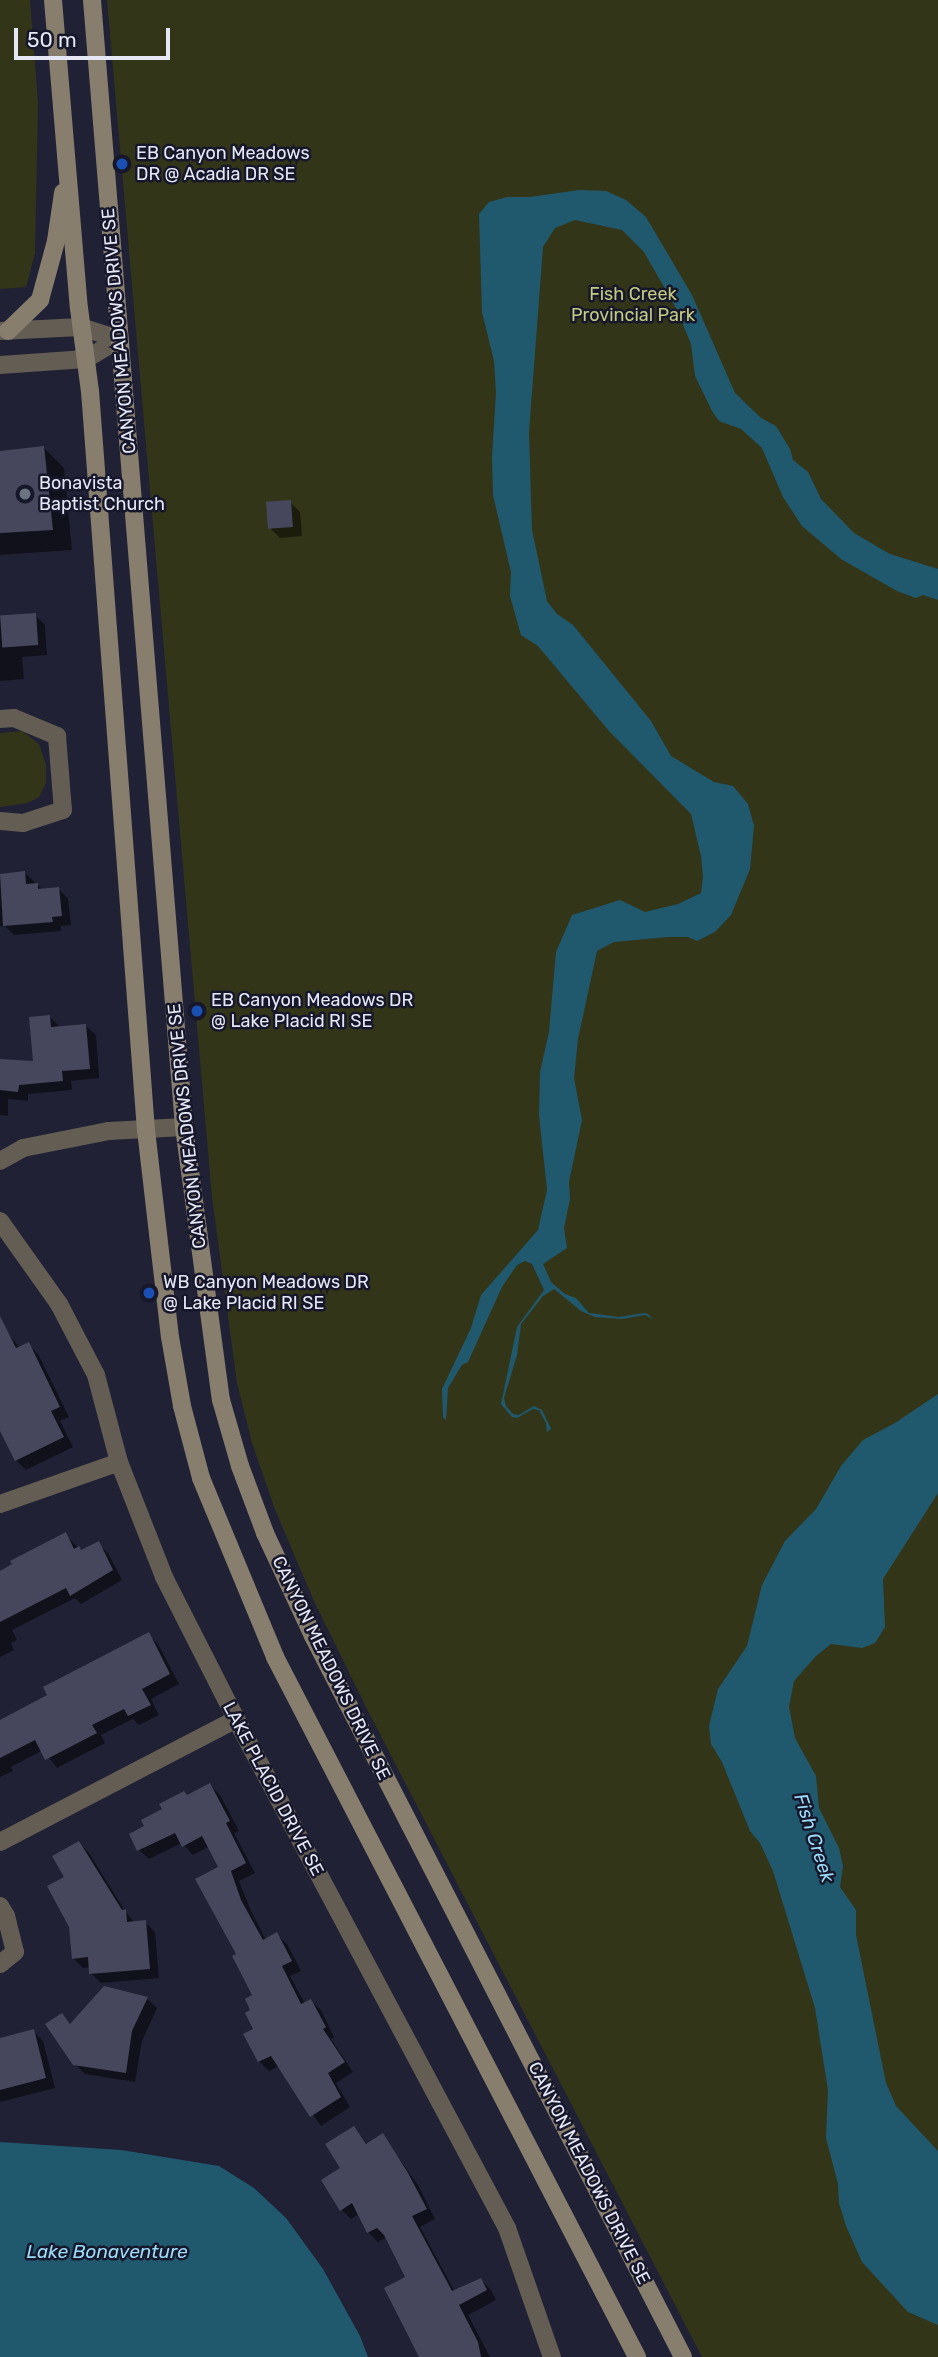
<!DOCTYPE html>
<style>
body{margin:0}
#map{position:relative;width:938px;height:2357px;overflow:hidden;background:#202135;font-family:Rubik,sans-serif}
div>[style]{position:absolute}
[style*='--x']{left:calc(var(--x)*1px);top:calc(var(--y)*1px);width:calc(var(--w)*1px);rotate:calc(var(--a)*1deg)}
.green>*{inset:0;background:#333518}
.water>*{inset:0;background:#20596e}
.shadow>*{inset:0;background:#0007}
.building>*{inset:0;background:#46475d;transform-origin:0 0}
.minor>*{height:18px;margin:-9px;padding:0 9px;transform-origin:9px;border-radius:9px;background:#635d53}
.tertiary>*{height:18px;margin:-9px;padding:0 9px;transform-origin:9px;border-radius:9px;background:#635d53}
.secondary>*{height:18px;margin:-9px;padding:0 9px;transform-origin:9px;border-radius:9px;background:#877e6e}
.dots>*{width:19px;height:19px;translate:-50% -50%;box-sizing:border-box;border:4px solid #17172b;border-radius:50%}
span{translate:-50% -50%;white-space:nowrap;text-align:center;line-height:1.15;-webkit-text-stroke:5px #17172b;paint-order:stroke}
.poi-label{font-size:18px;color:#e6e7f5}
.left{translate:0 -50%;text-align:left}
.park-label{font-size:18px;color:#c3cb80}
.street-label{font-size:18px;color:#e6e7f5}
.water-label{font-size:19px;color:#9addf9;font-style:italic}
.scale{position:absolute;left:14px;top:28px;width:156px;height:32px;box-sizing:border-box;border:4px solid #e6e7f5;border-top:0;padding-left:9px;font-size:21px;line-height:24px;white-space:nowrap;color:#e6e7f5;-webkit-text-stroke:5px #17172b;paint-order:stroke}
</style>
<div id="map">
<div class="green">
<i style="clip-path:polygon(0 0,30px 0,38px 102px,35px 253px,26px 287px,0 289px)"></i>
<i style="clip-path:polygon(107px 0,938px 0,938px 2357px,702px 2357px,366px 1707px,313px 1599px,274px 1507px,252px 1443px,237px 1383px,212px 1197px)"></i>
<i style="clip-path:polygon(22px 731px,39px 744px,46px 765px,46px 783px,39px 797px,27px 803px,0 807px,0 733px)"></i>
</div>
<div class="water">
<i style="clip-path:polygon(579px 190px,606px 191px,626px 200px,646px 217px,692px 295px,735px 393px,761px 418px,776px 426px,790px 449px,793px 460px,808px 472px,821px 499px,854px 533px,890px 554px,938px 569px,938px 600px,923px 595px,916px 598px,897px 591px,841px 559px,802px 526px,783px 497px,762px 448px,741px 429px,719px 421px,712px 411px,695px 376px,691px 344px,676px 308px,644px 252px,622px 230px,575px 220px,555px 228px,543px 247px,529px 432px,532px 530px,547px 601px,557px 614px,573px 625px,651px 721px,671px 756px,714px 782px,733px 786px,748px 804px,754px 826px,750px 869px,731px 915px,715px 932px,697px 941px,688px 937px,668px 937px,614px 942px,597px 951px,578px 1039px,574px 1078px,582px 1120px,569px 1182px,570px 1199px,564px 1228px,567px 1248px,543px 1264px,551px 1282px,565px 1294px,576px 1298px,589px 1313px,619px 1317px,644px 1313px,648px 1314px,653px 1319px,645px 1315px,622px 1319px,595px 1317px,581px 1311px,554px 1289px,543px 1296px,521px 1324px,517px 1355px,504px 1398px,506px 1406px,513px 1414px,519px 1415px,534px 1406px,542px 1410px,551px 1429px,547px 1432px,546px 1423px,539px 1410px,533px 1409px,517px 1418px,512px 1417px,501px 1404px,517px 1327px,544px 1290px,532px 1264px,525px 1261px,517px 1265px,502px 1287px,468px 1362px,462px 1365px,448px 1388px,446px 1420px,443px 1417px,442px 1389px,471px 1328px,481px 1295px,538px 1230px,547px 1190px,539px 1115px,540px 1072px,549px 1032px,556px 952px,572px 915px,620px 900px,645px 912px,678px 904px,701px 893px,703px 877px,701px 856px,691px 814px,609px 731px,538px 646px,521px 635px,510px 596px,511px 572px,493px 495px,492px 457px,496px 393px,494px 361px,482px 312px,479px 214px,489px 202px,507px 197px,530px 197px)"></i>
<i style="clip-path:polygon(938px 1394px,938px 1493px,883px 1579px,885px 1627px,875px 1643px,862px 1648px,831px 1644px,816px 1656px,794px 1681px,789px 1707px,795px 1738px,816px 1776px,819px 1808px,839px 1848px,843px 1866px,840px 1887px,856px 1910px,856px 1935px,886px 2083px,896px 2106px,938px 2151px,938px 2325px,908px 2312px,862px 2262px,846px 2226px,839px 2203px,838px 2184px,826px 2138px,828px 2090px,815px 2008px,773px 1871px,760px 1843px,750px 1831px,722px 1762px,711px 1744px,709px 1726px,718px 1689px,747px 1646px,762px 1585px,785px 1541px,816px 1509px,841px 1466px,863px 1440px,895px 1423px)"></i>
<i style="clip-path:polygon(0 2142px,121px 2150px,219px 2166px,254px 2188px,286px 2218px,323px 2269px,360px 2336px,368px 2357px,0 2357px)"></i>
</div>
<div class="shadow">
<i style="clip-path:polygon(44px 448px,64px 468px,72px 550px,0 555px,0 452px)"></i>
<i style="clip-path:polygon(290px 502px,300px 512px,302px 536px,280px 538px,270px 528px)"></i>
<i style="clip-path:polygon(35px 615px,45px 625px,47px 655px,22px 657px,24px 679px,0 681px,0 618px)"></i>
<i style="clip-path:polygon(25px 873px,43px 890px,58px 889px,68px 898px,71px 925px,61px 926px,61px 931px,14px 935px,5px 926px,0 926px,0 874px)"></i>
<i style="clip-path:polygon(50px 1017px,61px 1028px,86px 1026px,96px 1035px,99px 1078px,71px 1081px,72px 1090px,28px 1094px,28px 1101px,8px 1099px,8px 1116px,0 1115px,0 1061px,35px 1063px)"></i>
<i style="clip-path:polygon(5px 1330px,20px 1348px,28px 1344px,38px 1354px,69px 1417px,60px 1421px,73px 1447px,26px 1470px,16px 1460px,0 1427px,0 1333px)"></i>
<i style="clip-path:polygon(65px 1534px,82px 1552px,98px 1544px,108px 1553px,122px 1580px,81px 1604px,75px 1598px,12px 1630px,17px 1640px,11px 1643px,14px 1650px,0 1657px,0 1573px)"></i>
<i style="clip-path:polygon(148px 1635px,158px 1644px,179px 1684px,151px 1699px,159px 1715px,139px 1725px,133px 1719px,101px 1735px,105px 1743px,57px 1768px,43px 1750px,11px 1767px,13px 1771px,0 1777px,0 1723px)"></i>
<i style="clip-path:polygon(210px 1785px,220px 1795px,239px 1831px,234px 1833px,255px 1873px,239px 1881px,251px 1911px,266px 1940px,277px 1935px,287px 1944px,301px 1971px,290px 1976px,305px 2004px,311px 2001px,321px 2010px,334px 2037px,331px 2039px,353px 2072px,336px 2083px,350px 2107px,321px 2126px,279px 2066px,269px 2071px,259px 2061px,253px 2011px,255px 1996px,238px 1955px,221px 1868px,210px 1846px,193px 1855px,182px 1843px,149px 1859px,139px 1850px,188px 1797px)"></i>
<i style="clip-path:polygon(79px 1843px,89px 1853px,125px 1911px,135px 1923px,145px 1922px,155px 1932px,159px 1978px,101px 1983px,91px 1973px,91px 1967px,83px 1968px,73px 1958px,66px 1878px)"></i>
<i style="clip-path:polygon(105px 1988px,147px 1999px,157px 2008px,142px 2041px,135px 2082px,85px 2074px,75px 2064px,62px 2015px,72px 2025px)"></i>
<i style="clip-path:polygon(33px 2031px,43px 2041px,55px 2088px,0 2102px,0 2040px)"></i>
<i style="clip-path:polygon(354px 2128px,368px 2145px,383px 2136px,418px 2185px,435px 2219px,420px 2227px,455px 2292px,481px 2280px,491px 2290px,496px 2300px,468px 2315px,490px 2357px,421px 2357px,407px 2278px,387px 2237px,378px 2242px,368px 2232px,359px 2214px,351px 2219px,342px 2210px,342px 2169px)"></i>
</div>
<div class="building">
<i style="clip-path:polygon(44px 446px,53px 530px,0 533px,0 451px)"></i>
<i style="left:291px;top:500px;width:27px;height:25px;rotate:86deg"></i>
<i style="left:36px;top:613px;width:32px;height:36px;rotate:86deg"></i>
<i style="clip-path:polygon(25px 871px,26px 884px,38px 883px,38px 889px,59px 887px,62px 916px,52px 917px,53px 922px,3px 926px,0 874px)"></i>
<i style="clip-path:polygon(50px 1015px,51px 1027px,86px 1024px,90px 1069px,62px 1071px,63px 1081px,19px 1085px,18px 1092px,0 1090px,0 1059px,33px 1061px,29px 1017px)"></i>
<i style="clip-path:polygon(0 1316px,16px 1348px,29px 1342px,60px 1407px,51px 1411px,64px 1437px,15px 1461px,0 1431px)"></i>
<i style="clip-path:polygon(66px 1532px,74px 1549px,79px 1546px,81px 1550px,99px 1541px,113px 1570px,70px 1596px,66px 1588px,0 1622px,0 1571px,12px 1564px,10px 1561px)"></i>
<i style="clip-path:polygon(149px 1632px,170px 1674px,142px 1689px,151px 1705px,128px 1716px,124px 1709px,92px 1725px,97px 1733px,45px 1760px,35px 1740px,0 1758px,0 1720px,47px 1695px,43px 1687px)"></i>
<i style="clip-path:polygon(210px 1783px,230px 1821px,226px 1823px,246px 1863px,231px 1871px,241px 1900px,263px 1940px,277px 1932px,292px 1961px,282px 1966px,301px 2004px,311px 1999px,326px 2027px,323px 2029px,345px 2062px,328px 2073px,341px 2097px,310px 2117px,271px 2056px,258px 2062px,243px 2034px,253px 2029px,245px 2013px,250px 2010px,245px 1999px,252px 1995px,232px 1956px,236px 1954px,195px 1879px,218px 1867px,202px 1836px,182px 1847px,175px 1833px,137px 1851px,129px 1834px,144px 1826px,141px 1820px,162px 1809px,159px 1804px,184px 1791px,187px 1795px)"></i>
<i style="clip-path:polygon(79px 1841px,122px 1910px,126px 1909px,127px 1922px,146px 1920px,150px 1969px,89px 1974px,88px 1957px,72px 1959px,69px 1927px,47px 1886px,64px 1877px,52px 1856px)"></i>
<i style="clip-path:polygon(104px 1986px,148px 1997px,132px 2031px,126px 2073px,73px 2065px,45px 2024px,62px 2013px,70px 2024px)"></i>
<i style="clip-path:polygon(34px 2029px,46px 2078px,0 2090px,0 2038px)"></i>
<i style="clip-path:polygon(354px 2126px,366px 2144px,383px 2133px,408px 2173px,427px 2209px,412px 2216px,452px 2291px,481px 2278px,487px 2290px,459px 2305px,478px 2342px,481px 2357px,419px 2357px,384px 2288px,405px 2277px,384px 2235px,377px 2228px,367px 2233px,352px 2203px,340px 2211px,321px 2180px,340px 2168px,325px 2144px)"></i>
</div>
<div class="minor">
<i style="--x:0;--y:719;--w:14;--a:-4"></i>
<i style="--x:14;--y:718;--w:47;--a:22.7"></i>
<i style="--x:57;--y:736;--w:74;--a:85.4"></i>
<i style="--x:63;--y:810;--w:42;--a:162"></i>
<i style="--x:23;--y:823;--w:23;--a:-175"></i>
<i style="--x:0;--y:1161;--w:26;--a:-29"></i>
<i style="--x:23;--y:1148;--w:88;--a:-11.2"></i>
<i style="--x:109;--y:1131;--w:75;--a:-3.1"></i>
<i style="--x:0;--y:1221;--w:102;--a:54.6"></i>
<i style="--x:59;--y:1304;--w:80;--a:62.5"></i>
<i style="--x:96;--y:1375;--w:90;--a:75.2"></i>
<i style="--x:119;--y:1462;--w:123;--a:68.6"></i>
<i style="--x:164;--y:1577;--w:159;--a:63.1"></i>
<i style="--x:236;--y:1719;--w:577;--a:61.97"></i>
<i style="--x:507;--y:2228;--w:137;--a:70.8"></i>
<i style="--x:0;--y:1504;--w:126;--a:-19.4"></i>
<i style="--x:0;--y:1842;--w:266;--a:-27.5"></i>
<i style="--x:0;--y:1906;--w:12;--a:59"></i>
<i style="--x:6;--y:1916;--w:37;--a:76"></i>
<i style="--x:15;--y:1952;--w:19;--a:141"></i>
</div>
<div class="tertiary">
<i style="--x:0;--y:331;--w:81;--a:-2.8"></i>
<i style="--x:81;--y:327;--w:40;--a:18"></i>
<i style="--x:0;--y:365;--w:86;--a:-4"></i>
<i style="--x:86;--y:359;--w:39;--a:-31"></i>
</div>
<div class="secondary">
<i style="--x:53;--y:0;--w:309;--a:85.2"></i>
<i style="--x:79;--y:308;--w:84;--a:82.5"></i>
<i style="--x:90;--y:391;--w:741;--a:85.67"></i>
<i style="--x:146;--y:1130;--w:208;--a:83.4"></i>
<i style="--x:170;--y:1337;--w:70;--a:80.1"></i>
<i style="--x:182;--y:1406;--w:74;--a:75.2"></i>
<i style="--x:201;--y:1478;--w:194;--a:67.5"></i>
<i style="--x:275;--y:1657;--w:788;--a:62.65"></i>
<i style="--x:92;--y:0;--w:1131;--a:85.33"></i>
<i style="--x:184;--y:1127;--w:275;--a:82.3"></i>
<i style="--x:221;--y:1400;--w:69;--a:73.9"></i>
<i style="--x:240;--y:1466;--w:72;--a:69.5"></i>
<i style="--x:265;--y:1533;--w:114;--a:65"></i>
<i style="--x:313;--y:1636;--w:810;--a:62.83"></i>
<i style="--x:8;--y:331;--w:45;--a:-44.1"></i>
<i style="--x:40;--y:300;--w:61;--a:-74.8"></i>
<i style="--x:56;--y:241;--w:49;--a:-81.7"></i>
</div>
<div class="dots">
<i style="left:122px;top:164px;background:#1a4fb4"></i>
<i style="left:25px;top:494px;background:#6b7280"></i>
<i style="left:197px;top:1011px;background:#1a4fb4"></i>
<i style="left:149px;top:1293px;background:#1a4fb4"></i>
</div>
<div class="poi-label">
<span class="left" style="left:136px;top:164px">EB Canyon Meadows<br>DR @ Acadia DR SE</span>
<span class="left" style="left:39px;top:494px">Bonavista<br>Baptist Church</span>
<span class="left" style="left:211px;top:1011px">EB Canyon Meadows DR<br>@ Lake Placid RI SE</span>
<span class="left" style="left:163px;top:1293px">WB Canyon Meadows DR<br>@ Lake Placid RI SE</span>
</div>
<div class="park-label">
<span style="left:633px;top:305px">Fish Creek<br>Provincial Park</span>
</div>
<div class="street-label">
<span style="left:119px;top:331px;rotate:-95deg">CANYON MEADOWS DRIVE SE</span>
<span style="left:187px;top:1126px;rotate:-96deg">CANYON MEADOWS DRIVE SE</span>
<span style="left:331px;top:1668px;rotate:64deg">CANYON MEADOWS DRIVE SE</span>
<span style="left:273px;top:1789px;rotate:62deg">LAKE PLACID DRIVE SE</span>
<span style="left:589px;top:2173px;rotate:63deg">CANYON MEADOWS DRIVE SE</span>
</div>
<div class="water-label">
<span style="left:814px;top:1838px;rotate:72deg">Fish Creek</span>
<span style="left:107px;top:2252px">Lake Bonaventure</span>
</div>
<div class="scale">50 m</div>
</div>
